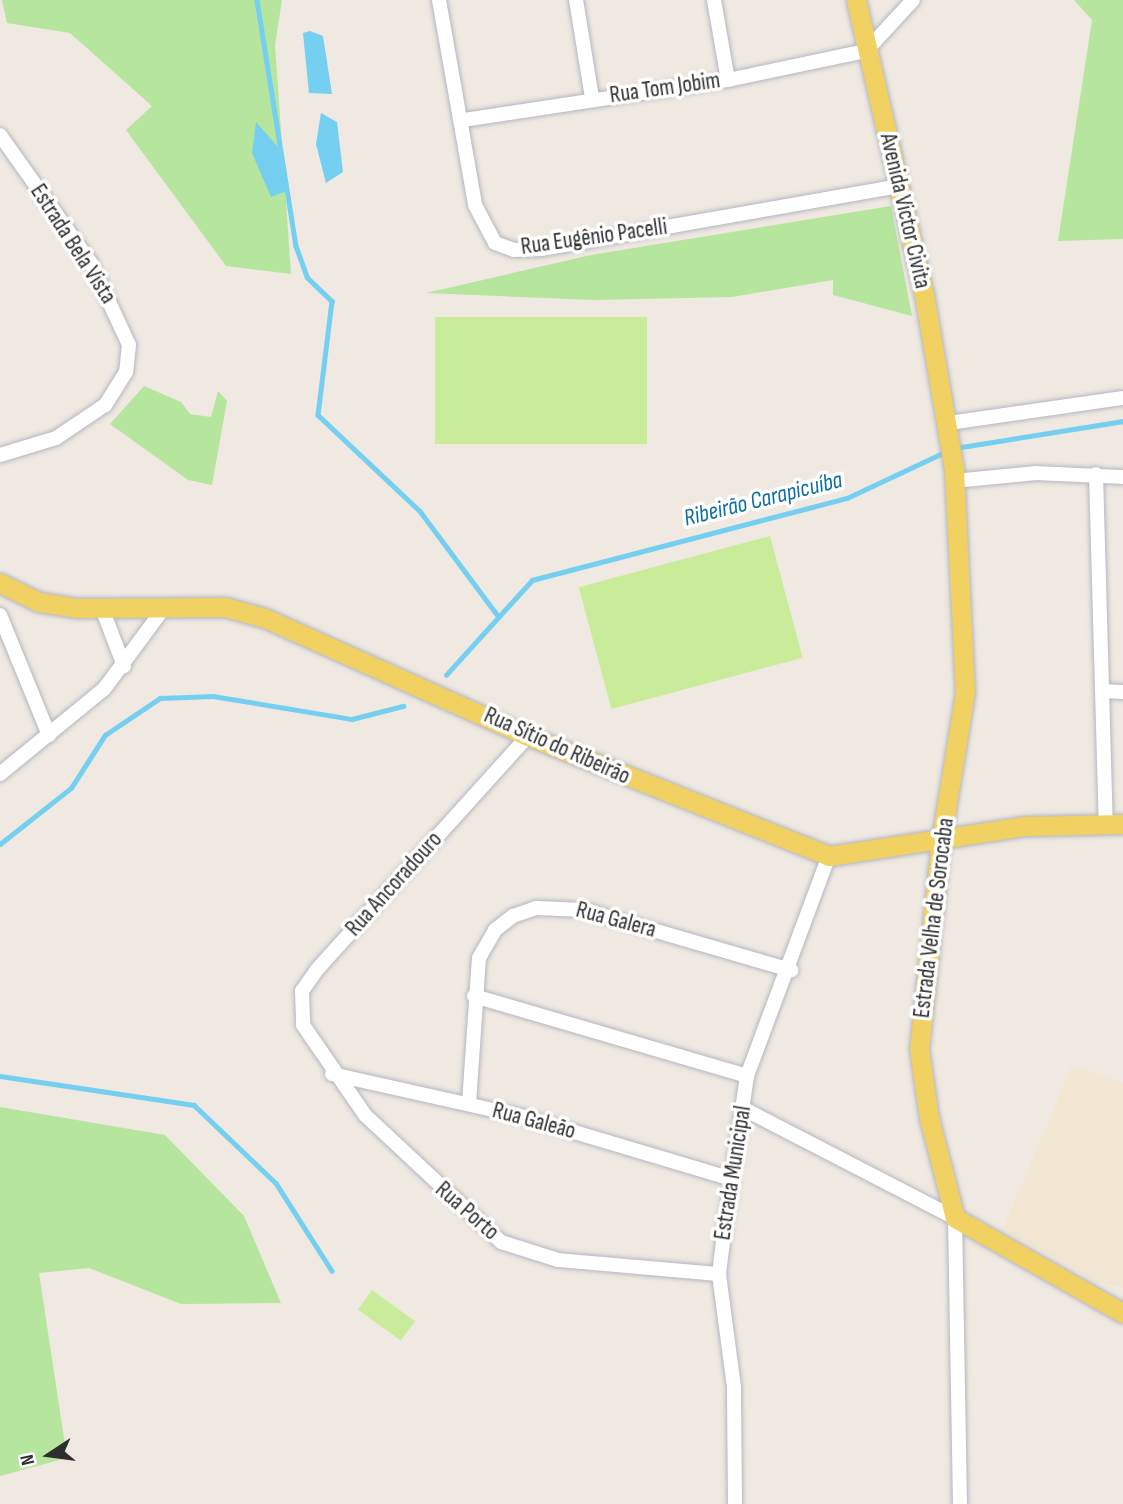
<!DOCTYPE html>
<meta charset="utf-8">
<style>
body{margin:0}
#map{position:relative;width:1123px;height:1504px;overflow:hidden;background:#efe9e1;font-family:"Sofia Sans Condensed",sans-serif}
div>[style]{position:absolute}
[style*='--x']{left:calc(var(--x)*1px);top:calc(var(--y)*1px);width:calc(var(--w)*1px);rotate:calc(var(--a)*1deg)}
.education>*{inset:0;background:#f0e6d1}
.green>*{inset:0;background:#b6e59e}
.pitch>*{inset:0;background:#c9ec9a;transform-origin:0 0}
.water>*{inset:0;background:#75cff0}
.stream>*{height:4.5px;margin:-2.25px;padding:0 2.25px;transform-origin:2.25px;border-radius:2.25px;background:#75cff0}
.roads{filter:drop-shadow(0 0 2px #b4b7c1) drop-shadow(0 0 2px #b4b7c1)}
.minor>*{height:14px;margin:-7px;padding:0 7px;transform-origin:7px;border-radius:7px;background:#fff}
.major>*{height:19px;margin:-9.5px;padding:0 9.5px;transform-origin:9.5px;border-radius:9.5px;background:#f2d163}
span{translate:-50% -50%;white-space:nowrap;text-align:center;line-height:1.15;-webkit-text-stroke:7px #fff;paint-order:stroke}
.street-label{font-size:23px;color:#2e2e2e}
.water-label{font-size:24px;color:#0d6fa3;font-style:italic}
.north{position:absolute;left:14px;top:1420px;width:70px;height:70px;-webkit-text-stroke:5px #fff;paint-order:stroke;rotate:257deg;font-size:19px;font-weight:700;line-height:28px;text-align:center;color:#2e2e2e}
.north::after{content:'';display:block;margin:auto;width:24px;height:32px;background:#2e2e2e;clip-path:polygon(50% 0,100% 100%,50% 72%,0 100%)}
</style>
<div id="map">
<div class="education">
<i style="clip-path:polygon(1072px 1066px,1123px 1083px,1123px 1288px,1098px 1282px,1003px 1229px)"></i>
</div>
<div class="green">
<i style="clip-path:polygon(2px 0,282px 0,275px 45px,291px 274px,226px 266px,126px 130px,152px 106px,70px 33px,7px 23px)"></i>
<i style="clip-path:polygon(1074px 0,1123px 0,1123px 239px,1058px 241px,1092px 20px)"></i>
<i style="clip-path:polygon(891px 206px,912px 316px,833px 295px,833px 280px,732px 297px,594px 300px,426px 293px,591px 255px)"></i>
<i style="clip-path:polygon(144px 386px,181px 402px,190px 414px,211px 417px,218px 391px,227px 401px,212px 485px,188px 480px,110px 424px)"></i>
<i style="clip-path:polygon(0 1107px,165px 1135px,244px 1216px,281px 1303px,181px 1304px,89px 1268px,39px 1273px,67px 1458px,0 1476px)"></i>
</div>
<div class="pitch">
<i style="left:647px;top:317px;width:127px;height:212px;rotate:90deg"></i>
<i style="left:770px;top:536px;width:126px;height:198px;rotate:75deg"></i>
<i style="left:372px;top:1290px;width:53px;height:24px;rotate:36deg"></i>
</div>
<div class="water">
<i style="clip-path:polygon(310px 31px,323px 36px,332px 94px,309px 93px,303px 33px)"></i>
<i style="clip-path:polygon(321px 113px,337px 122px,343px 172px,326px 183px,316px 144px)"></i>
<i style="clip-path:polygon(256px 122px,277px 146px,283px 166px,287px 191px,271px 197px,252px 153px)"></i>
</div>
<div class="stream">
<i style="--x:257;--y:0;--w:249;--a:81"></i>
<i style="--x:296;--y:246;--w:33;--a:70"></i>
<i style="--x:307;--y:277;--w:35;--a:44"></i>
<i style="--x:332;--y:301;--w:115;--a:97"></i>
<i style="--x:318;--y:415;--w:140;--a:43.3"></i>
<i style="--x:420;--y:511;--w:132;--a:53.3"></i>
<i style="--x:955;--y:448;--w:170;--a:-9.1"></i>
<i style="--x:446;--y:675;--w:128;--a:-47.8"></i>
<i style="--x:532;--y:580;--w:325;--a:-14.6"></i>
<i style="--x:847;--y:498;--w:110;--a:-25.2"></i>
<i style="--x:0;--y:844;--w:90;--a:-38.3"></i>
<i style="--x:71;--y:788;--w:63;--a:-57.3"></i>
<i style="--x:105;--y:735;--w:66;--a:-33.9"></i>
<i style="--x:160;--y:698;--w:53;--a:-2.2"></i>
<i style="--x:213;--y:696;--w:141;--a:9.4"></i>
<i style="--x:352;--y:719;--w:53;--a:-14.3"></i>
<i style="--x:0;--y:1076;--w:196;--a:8.5"></i>
<i style="--x:194;--y:1105;--w:113;--a:43.6"></i>
<i style="--x:276;--y:1183;--w:104;--a:57.5"></i>
</div>
<div class="roads">
<div class="minor">
<i style="--x:439;--y:0;--w:208;--a:80"></i>
<i style="--x:475;--y:205;--w:43;--a:62.2"></i>
<i style="--x:495;--y:243;--w:20;--a:20"></i>
<i style="--x:514;--y:250;--w:28;--a:-2"></i>
<i style="--x:542;--y:249;--w:364;--a:-10"></i>
<i style="--x:576;--y:0;--w:99;--a:80.7"></i>
<i style="--x:714;--y:0;--w:81;--a:80.1"></i>
<i style="--x:463;--y:120;--w:268;--a:-8.6"></i>
<i style="--x:728;--y:80;--w:141;--a:-11.9"></i>
<i style="--x:866;--y:51;--w:69;--a:-47.3"></i>
<i style="--x:0;--y:135;--w:157;--a:54.6"></i>
<i style="--x:91;--y:263;--w:90;--a:65.1"></i>
<i style="--x:129;--y:345;--w:27;--a:96"></i>
<i style="--x:126;--y:372;--w:39;--a:122"></i>
<i style="--x:105;--y:405;--w:59;--a:146"></i>
<i style="--x:56;--y:438;--w:59;--a:163.1"></i>
<i style="--x:949;--y:423;--w:176;--a:-8.2"></i>
<i style="--x:1096;--y:474;--w:350;--a:88.4"></i>
<i style="--x:954;--y:481;--w:83;--a:-5.5"></i>
<i style="--x:1037;--y:473;--w:86;--a:2.7"></i>
<i style="--x:103;--y:611;--w:59;--a:69.1"></i>
<i style="--x:0;--y:615;--w:130;--a:67.8"></i>
<i style="--x:1102;--y:691;--w:21;--a:3"></i>
<i style="--x:528;--y:736;--w:316;--a:132.1"></i>
<i style="--x:316;--y:971;--w:24;--a:125"></i>
<i style="--x:302;--y:991;--w:34;--a:88"></i>
<i style="--x:303;--y:1025;--w:109;--a:55.4"></i>
<i style="--x:365;--y:1115;--w:186;--a:43"></i>
<i style="--x:501;--y:1242;--w:60;--a:17.5"></i>
<i style="--x:558;--y:1260;--w:162;--a:5"></i>
<i style="--x:0;--y:774;--w:134;--a:-39.3"></i>
<i style="--x:104;--y:689;--w:96;--a:-53.5"></i>
<i style="--x:474;--y:996;--w:284;--a:16.3"></i>
<i style="--x:332;--y:1074;--w:197;--a:12.6"></i>
<i style="--x:524;--y:1117;--w:217;--a:16.6"></i>
<i style="--x:469;--y:1104;--w:146;--a:-86.1"></i>
<i style="--x:479;--y:958;--w:32;--a:-60"></i>
<i style="--x:495;--y:930;--w:23;--a:-38"></i>
<i style="--x:513;--y:916;--w:24;--a:-19"></i>
<i style="--x:536;--y:908;--w:48;--a:2.4"></i>
<i style="--x:584;--y:910;--w:216;--a:16.2"></i>
<i style="--x:744;--y:1109;--w:237;--a:27.3"></i>
<i style="--x:955;--y:1218;--w:286;--a:89"></i>
<i style="--x:735;--y:1504;--w:117;--a:-90.5"></i>
<i style="--x:734;--y:1387;--w:114;--a:-97.6"></i>
<i style="--x:719;--y:1274;--w:49;--a:-83"></i>
<i style="--x:725;--y:1225;--w:151;--a:-81.6"></i>
<i style="--x:747;--y:1076;--w:235;--a:-69.6"></i>
</div>
<div class="major">
<i style="--x:856;--y:0;--w:302;--a:77"></i>
<i style="--x:924;--y:294;--w:178;--a:80.3"></i>
<i style="--x:954;--y:469;--w:223;--a:87.2"></i>
<i style="--x:965;--y:692;--w:150;--a:99.2"></i>
<i style="--x:941;--y:840;--w:210;--a:96"></i>
<i style="--x:919;--y:1049;--w:70;--a:81.8"></i>
<i style="--x:929;--y:1118;--w:103;--a:75.4"></i>
<i style="--x:955;--y:1218;--w:193;--a:29.5"></i>
<i style="--x:0;--y:583;--w:43;--a:26"></i>
<i style="--x:39;--y:602;--w:36;--a:9"></i>
<i style="--x:75;--y:608;--w:150;--a:-0.4"></i>
<i style="--x:225;--y:607;--w:41;--a:15.4"></i>
<i style="--x:265;--y:618;--w:288;--a:24.2"></i>
<i style="--x:528;--y:736;--w:324;--a:21.7"></i>
<i style="--x:829;--y:856;--w:199;--a:-8.7"></i>
<i style="--x:1026;--y:826;--w:97;--a:-1.2"></i>
</div>
</div>
<div class="street-label">
<span style="left:665px;top:88px;rotate:-8deg">Rua Tom Jobim</span>
<span style="left:905px;top:211px;rotate:77deg">Avenida Victor Civita</span>
<span style="left:594px;top:237px;rotate:-8deg">Rua Eugênio Pacelli</span>
<span style="left:73px;top:244px;rotate:57deg">Estrada Bela Vista</span>
<span style="left:557px;top:746px;rotate:24deg">Rua Sítio do Ribeirão</span>
<span style="left:394px;top:884px;rotate:-48deg">Rua Ancoradouro</span>
<span style="left:934px;top:918px;rotate:-83deg">Estrada Velha de Sorocaba</span>
<span style="left:616px;top:920px;rotate:15deg">Rua Galera</span>
<span style="left:534px;top:1121px;rotate:15deg">Rua Galeão</span>
<span style="left:733px;top:1173px;rotate:-81deg">Estrada Municipal</span>
<span style="left:467px;top:1211px;rotate:41deg">Rua Porto</span>
</div>
<div class="water-label">
<span style="left:763px;top:499px;rotate:-14deg">Ribeirão Carapicuíba</span>
</div>
<div class="north">N</div>
</div>
